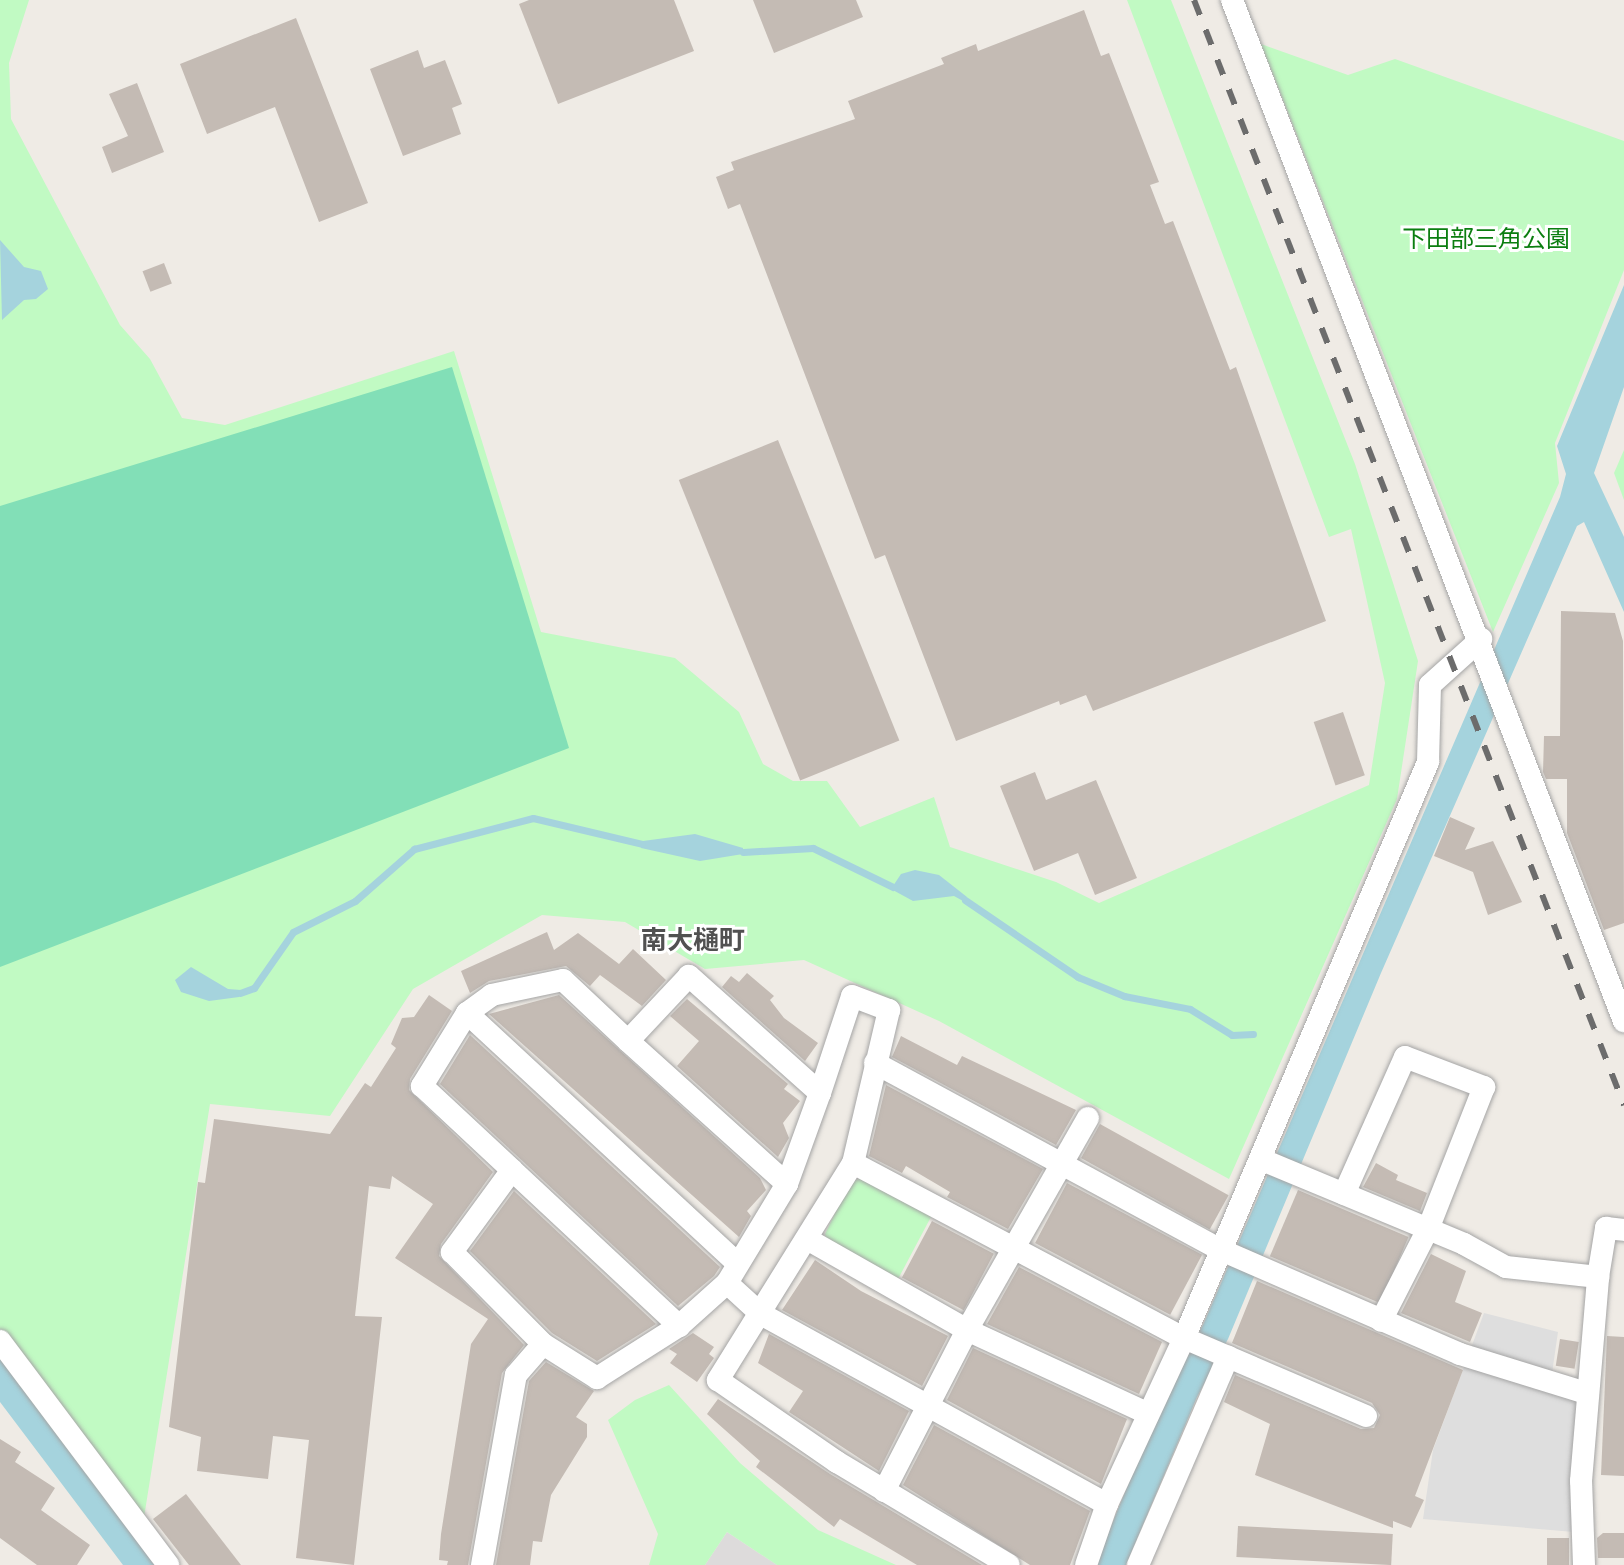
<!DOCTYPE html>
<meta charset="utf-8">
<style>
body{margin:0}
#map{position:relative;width:1624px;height:1565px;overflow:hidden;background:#efebe5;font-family:Quicksand,"Noto Sans JP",sans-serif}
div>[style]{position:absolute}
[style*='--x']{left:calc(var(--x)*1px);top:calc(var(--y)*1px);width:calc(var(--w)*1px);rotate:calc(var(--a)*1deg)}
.residential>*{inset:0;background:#dddbdb}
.park>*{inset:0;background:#c1fac3}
.pitch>*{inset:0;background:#82dfb7}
.parking>*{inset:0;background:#dedede}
.water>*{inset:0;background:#a5d3dd}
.stream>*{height:7px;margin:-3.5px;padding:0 3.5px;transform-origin:3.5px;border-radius:3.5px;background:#a5d3dd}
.building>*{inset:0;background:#c4bbb4;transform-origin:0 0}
.roads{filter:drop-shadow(0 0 2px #a5a5a5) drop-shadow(0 0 2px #a5a5a5)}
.minor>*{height:22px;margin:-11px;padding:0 11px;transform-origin:11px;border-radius:11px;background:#fff}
.rail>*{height:6px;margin-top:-3px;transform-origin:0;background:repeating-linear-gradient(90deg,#6c6c6c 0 16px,transparent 0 32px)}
span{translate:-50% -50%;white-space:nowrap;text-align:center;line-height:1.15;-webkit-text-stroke:6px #fff;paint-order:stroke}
.park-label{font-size:24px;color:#0b7e10}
.neighbourhood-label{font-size:26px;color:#515151;font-weight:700}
</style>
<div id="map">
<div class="residential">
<i style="clip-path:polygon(727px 1532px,777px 1565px,705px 1565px)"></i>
</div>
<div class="park">
<i style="clip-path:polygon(0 0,29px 0,9px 63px,11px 119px,120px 325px,150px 359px,182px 418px,225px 425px,454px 351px,541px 632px,675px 658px,739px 712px,763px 764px,793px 781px,827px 781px,860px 827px,934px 797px,950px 847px,1056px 882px,1099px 903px,1369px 785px,1385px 683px,1351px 529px,1329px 537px,1127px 0,1171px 0,1355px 464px,1418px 661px,1397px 799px,1229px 1179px,939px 1021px,804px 960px,705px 969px,625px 922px,542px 915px,413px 989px,330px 1116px,210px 1104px,138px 1555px,0 1373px)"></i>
<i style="clip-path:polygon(1261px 44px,1348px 75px,1395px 59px,1624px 141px,1624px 270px,1555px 443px,1559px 483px,1493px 632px)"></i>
<i style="clip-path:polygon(1624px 450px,1624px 500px,1614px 473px)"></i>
<i style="clip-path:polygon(863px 1178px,932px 1215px,897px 1281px,827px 1243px,825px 1234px,850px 1182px)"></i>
<i style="clip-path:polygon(669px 1385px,740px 1463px,818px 1530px,896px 1565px,777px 1565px,727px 1532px,705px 1565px,649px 1565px,658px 1534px,608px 1420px,635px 1400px)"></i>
</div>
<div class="pitch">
<i style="clip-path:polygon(452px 367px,569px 748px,0 967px,0 506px)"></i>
</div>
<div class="parking">
<i style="clip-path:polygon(1484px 1313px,1558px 1332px,1552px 1373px,1580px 1383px,1574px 1532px,1423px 1519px,1433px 1450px)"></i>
</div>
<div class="water">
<i style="clip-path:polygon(0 240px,24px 267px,41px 271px,48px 289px,36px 299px,24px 300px,2px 320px)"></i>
<i style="clip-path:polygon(1624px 285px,1624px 387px,1594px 473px,1624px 537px,1624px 612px,1584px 522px,1577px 526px,1381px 973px,1228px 1339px,1197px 1397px,1126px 1565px,1095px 1565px,1166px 1393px,1203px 1325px,1560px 497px,1566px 474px,1557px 446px)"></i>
<i style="clip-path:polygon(695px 834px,743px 848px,743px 854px,700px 861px,641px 848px,643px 841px)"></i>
<i style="clip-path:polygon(915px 870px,939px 875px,967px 897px,963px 901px,954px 896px,913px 901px,891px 889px,901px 874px)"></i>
<i style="clip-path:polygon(191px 967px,228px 989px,241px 990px,239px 997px,209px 1001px,181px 992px,175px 980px)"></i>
<i style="clip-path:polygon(0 1359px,117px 1515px,156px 1565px,123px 1565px,0 1402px)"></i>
</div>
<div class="stream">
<i style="--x:743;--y:852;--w:70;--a:-3.3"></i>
<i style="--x:813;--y:848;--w:89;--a:26"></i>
<i style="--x:965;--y:900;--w:137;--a:34.3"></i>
<i style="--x:1078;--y:977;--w:50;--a:22.4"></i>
<i style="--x:1124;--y:996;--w:67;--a:11.1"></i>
<i style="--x:1190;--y:1009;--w:49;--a:31.8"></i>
<i style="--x:1232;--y:1035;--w:21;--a:-3"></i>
<i style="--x:240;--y:993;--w:15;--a:-20"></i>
<i style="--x:254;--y:988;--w:68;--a:-55.1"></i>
<i style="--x:293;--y:932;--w:69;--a:-26.6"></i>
<i style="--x:355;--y:901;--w:79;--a:-41.4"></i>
<i style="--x:414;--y:849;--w:123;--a:-14.6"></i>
<i style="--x:533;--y:818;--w:112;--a:13.4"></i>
</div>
<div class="building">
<i style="clip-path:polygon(529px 0,674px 0,694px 51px,558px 104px,519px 4px)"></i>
<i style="clip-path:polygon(753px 0,856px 0,863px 17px,774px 53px)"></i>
<i style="clip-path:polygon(1084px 10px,1101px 56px,1109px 53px,1159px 182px,1150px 185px,1165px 224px,1173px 221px,1230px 370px,1236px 367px,1326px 621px,1093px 711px,1086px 695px,1060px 705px,1059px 701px,956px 741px,885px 555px,875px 559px,740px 204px,728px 209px,716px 177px,734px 170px,731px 162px,855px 119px,848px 101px,944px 64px,941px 58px,976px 44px,978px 51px)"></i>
<i style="clip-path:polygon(296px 18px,368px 203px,319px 222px,275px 107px,207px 134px,180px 64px)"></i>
<i style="clip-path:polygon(418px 50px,424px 68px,445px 60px,462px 104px,452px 108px,461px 134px,403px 156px,370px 69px)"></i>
<i style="clip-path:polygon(137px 83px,164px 152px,112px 173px,102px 147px,128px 136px,109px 94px)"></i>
<i style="left:164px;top:263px;width:22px;height:23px;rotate:69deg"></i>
<i style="left:778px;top:440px;width:324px;height:107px;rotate:68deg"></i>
<i style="clip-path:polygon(1561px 611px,1615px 613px,1623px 641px,1624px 923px,1604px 930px,1567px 833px,1567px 779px,1546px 779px,1543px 772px,1544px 736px,1560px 736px)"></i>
<i style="left:1343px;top:712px;width:67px;height:31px;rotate:71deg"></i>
<i style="clip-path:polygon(1035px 772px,1046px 800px,1096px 780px,1137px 878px,1095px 895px,1078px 853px,1034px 871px,1000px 786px)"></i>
<i style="clip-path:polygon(1450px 817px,1475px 828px,1465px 850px,1493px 841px,1522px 902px,1488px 915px,1473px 872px,1434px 856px)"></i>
<i style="clip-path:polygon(547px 932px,554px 950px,578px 933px,619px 964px,633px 949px,666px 980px,642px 1006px,600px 975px,590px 986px,566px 966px,489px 981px,470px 993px,461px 971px)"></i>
<i style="clip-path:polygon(747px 973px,774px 996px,770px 1000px,784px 1018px,818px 1043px,805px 1061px,722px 987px,731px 976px,739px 982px)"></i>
<i style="clip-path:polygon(429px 995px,452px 1011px,410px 1079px,409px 1090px,493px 1172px,441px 1244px,439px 1256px,524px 1345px,502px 1373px,468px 1565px,447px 1565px,448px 1561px,439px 1560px,441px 1534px,471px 1344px,488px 1319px,395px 1258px,433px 1204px,392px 1176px,390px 1189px,369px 1186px,355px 1316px,382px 1317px,354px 1565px,296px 1558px,309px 1440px,273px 1436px,268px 1479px,197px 1471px,201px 1437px,169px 1427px,198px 1182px,205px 1183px,214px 1119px,330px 1134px,365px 1083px,371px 1087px,396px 1048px,391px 1044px,402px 1018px,414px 1017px)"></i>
<i style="clip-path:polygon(559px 995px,760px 1178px,766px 1190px,747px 1211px,751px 1216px,739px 1237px,489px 1014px)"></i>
<i style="clip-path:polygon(687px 999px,788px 1084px,784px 1089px,800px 1101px,783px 1123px,789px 1138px,778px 1157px,677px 1066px,699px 1041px,670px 1016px)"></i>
<i style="clip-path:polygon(470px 1035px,720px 1267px,714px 1276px,678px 1306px,440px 1084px)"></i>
<i style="clip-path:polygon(901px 1036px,957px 1065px,962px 1056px,1076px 1110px,1056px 1145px,892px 1057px)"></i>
<i style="clip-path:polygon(886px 1085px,1043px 1169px,1008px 1229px,947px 1197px,950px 1192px,906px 1166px,902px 1173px,869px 1156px)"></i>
<i style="left:1100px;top:1124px;width:147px;height:39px;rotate:29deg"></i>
<i style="clip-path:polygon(1376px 1163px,1398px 1175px,1396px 1180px,1427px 1193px,1420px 1211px,1363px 1187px)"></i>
<i style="left:1067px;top:1183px;width:153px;height:68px;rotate:28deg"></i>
<i style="left:1298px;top:1190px;width:120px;height:72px;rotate:23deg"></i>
<i style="clip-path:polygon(514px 1191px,656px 1324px,597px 1361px,552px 1333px,470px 1251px)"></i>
<i style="left:932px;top:1221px;width:70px;height:64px;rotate:28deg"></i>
<i style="clip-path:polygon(1431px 1254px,1466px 1271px,1455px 1302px,1482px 1313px,1470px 1342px,1401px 1313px)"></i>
<i style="clip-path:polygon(815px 1260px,861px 1291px,948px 1336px,922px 1386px,782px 1310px)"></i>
<i style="clip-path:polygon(1019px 1267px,1162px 1342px,1139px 1394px,987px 1324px)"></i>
<i style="clip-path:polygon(1257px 1281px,1463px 1370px,1415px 1496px,1424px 1500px,1411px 1528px,1393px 1521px,1393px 1528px,1255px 1475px,1270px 1424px,1224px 1402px,1235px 1375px,1361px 1429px,1374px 1428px,1380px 1415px,1372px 1403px,1232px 1343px)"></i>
<i style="clip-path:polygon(693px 1333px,714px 1347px,709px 1354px,714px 1358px,697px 1382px,670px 1363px,677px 1354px,669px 1349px)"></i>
<i style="clip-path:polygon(769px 1334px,909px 1411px,879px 1471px,789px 1412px,803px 1391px,758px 1363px)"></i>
<i style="clip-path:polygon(1607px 1336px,1624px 1337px,1624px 1476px,1601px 1475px)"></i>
<i style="left:1560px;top:1339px;width:19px;height:27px;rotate:9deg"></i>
<i style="clip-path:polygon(973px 1348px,1127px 1419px,1101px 1484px,947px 1400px)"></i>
<i style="clip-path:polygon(546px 1362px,594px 1391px,576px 1417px,587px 1424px,587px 1437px,551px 1495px,542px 1542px,533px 1541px,530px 1565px,496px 1565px,529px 1381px)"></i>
<i style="clip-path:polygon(718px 1399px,830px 1474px,982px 1565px,917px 1565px,840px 1519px,834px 1527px,756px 1467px,760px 1461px,707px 1414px)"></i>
<i style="clip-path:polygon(934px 1425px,1090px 1511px,1070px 1565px,1030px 1565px,903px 1485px)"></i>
<i style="clip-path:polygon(0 1439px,21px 1452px,15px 1462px,55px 1488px,41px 1510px,90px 1545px,77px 1565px,37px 1565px,0 1538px)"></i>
<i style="clip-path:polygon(186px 1494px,241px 1565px,189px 1565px,153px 1519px)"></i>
<i style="left:1238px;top:1526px;width:155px;height:31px;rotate:3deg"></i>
<i style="clip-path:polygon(1603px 1533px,1624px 1533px,1624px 1558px,1598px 1558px,1597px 1538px)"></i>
<i style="left:1547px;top:1538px;width:22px;height:27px"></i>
</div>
<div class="roads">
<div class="minor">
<i style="--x:1232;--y:0;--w:1094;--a:69"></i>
<i style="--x:467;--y:1013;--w:369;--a:42.8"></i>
<i style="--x:628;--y:1041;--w:214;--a:42"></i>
<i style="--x:875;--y:1063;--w:393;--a:28.4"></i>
<i style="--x:1221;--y:1250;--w:261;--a:23.5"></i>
<i style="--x:1460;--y:1354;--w:132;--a:17.2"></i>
<i style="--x:820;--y:1093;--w:176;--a:-138.2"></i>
<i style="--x:689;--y:976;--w:89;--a:133.2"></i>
<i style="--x:628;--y:1041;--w:89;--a:-136.8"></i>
<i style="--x:563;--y:980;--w:73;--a:168.1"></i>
<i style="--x:492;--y:995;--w:31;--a:144"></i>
<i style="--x:467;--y:1013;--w:86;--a:121.7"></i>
<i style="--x:422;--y:1086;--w:123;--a:43"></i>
<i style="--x:512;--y:1170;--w:102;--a:126.2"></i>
<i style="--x:452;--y:1252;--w:129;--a:45.3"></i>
<i style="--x:543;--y:1344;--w:64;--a:32.2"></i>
<i style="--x:597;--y:1378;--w:97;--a:-32.4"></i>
<i style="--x:679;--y:1326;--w:64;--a:-41.9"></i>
<i style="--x:727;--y:1283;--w:116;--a:-58.8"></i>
<i style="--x:787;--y:1184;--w:97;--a:-70.1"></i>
<i style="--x:820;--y:1093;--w:102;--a:-71.7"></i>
<i style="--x:852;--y:996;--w:40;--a:21"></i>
<i style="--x:889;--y:1010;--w:157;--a:103.2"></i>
<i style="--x:853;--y:1163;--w:256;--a:121.9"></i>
<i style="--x:718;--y:1380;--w:145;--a:34.6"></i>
<i style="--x:837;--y:1462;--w:200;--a:30.9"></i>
<i style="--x:1260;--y:1159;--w:221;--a:22.6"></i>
<i style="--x:1464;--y:1244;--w:48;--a:28.7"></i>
<i style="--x:1506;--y:1267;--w:93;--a:6.2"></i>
<i style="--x:1598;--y:1277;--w:50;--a:-80.7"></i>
<i style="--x:1606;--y:1228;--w:18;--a:6"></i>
<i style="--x:853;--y:1163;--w:374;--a:27.9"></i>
<i style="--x:1184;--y:1338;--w:198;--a:23.2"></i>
<i style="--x:512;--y:1170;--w:229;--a:43"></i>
<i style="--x:1344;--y:1194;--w:150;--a:-66"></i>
<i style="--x:1405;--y:1057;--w:85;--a:20.8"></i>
<i style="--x:1484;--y:1087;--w:153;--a:111.5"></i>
<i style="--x:1428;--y:1229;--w:103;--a:117.1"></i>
<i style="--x:807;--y:1239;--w:184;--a:29.6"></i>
<i style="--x:967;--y:1330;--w:198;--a:24.8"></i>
<i style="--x:727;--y:1283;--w:46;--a:42.4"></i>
<i style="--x:761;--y:1314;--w:395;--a:28.8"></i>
<i style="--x:0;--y:1341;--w:280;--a:53.1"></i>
<i style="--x:884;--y:1491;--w:181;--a:-62.7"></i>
<i style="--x:967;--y:1330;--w:244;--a:-60.3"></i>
<i style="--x:482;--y:1565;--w:193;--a:-79.9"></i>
<i style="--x:516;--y:1375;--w:41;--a:-48.9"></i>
<i style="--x:1086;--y:1565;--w:65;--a:-71"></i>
<i style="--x:1107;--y:1504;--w:183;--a:-65.1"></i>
<i style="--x:1184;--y:1338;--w:626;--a:-67.04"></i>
<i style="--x:1428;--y:762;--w:77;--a:-88.5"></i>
<i style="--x:1430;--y:685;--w:69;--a:-42"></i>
<i style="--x:1138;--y:1565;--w:227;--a:-66.6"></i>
<i style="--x:1584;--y:1565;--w:84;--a:-92"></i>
<i style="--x:1581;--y:1481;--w:205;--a:-85.2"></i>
</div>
</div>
<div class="rail">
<i style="--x:1194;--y:0;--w:1186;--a:68.74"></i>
</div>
<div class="park-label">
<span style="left:1486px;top:239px">下田部三角公園</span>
</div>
<div class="neighbourhood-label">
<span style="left:693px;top:940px">南大樋町</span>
</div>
</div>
